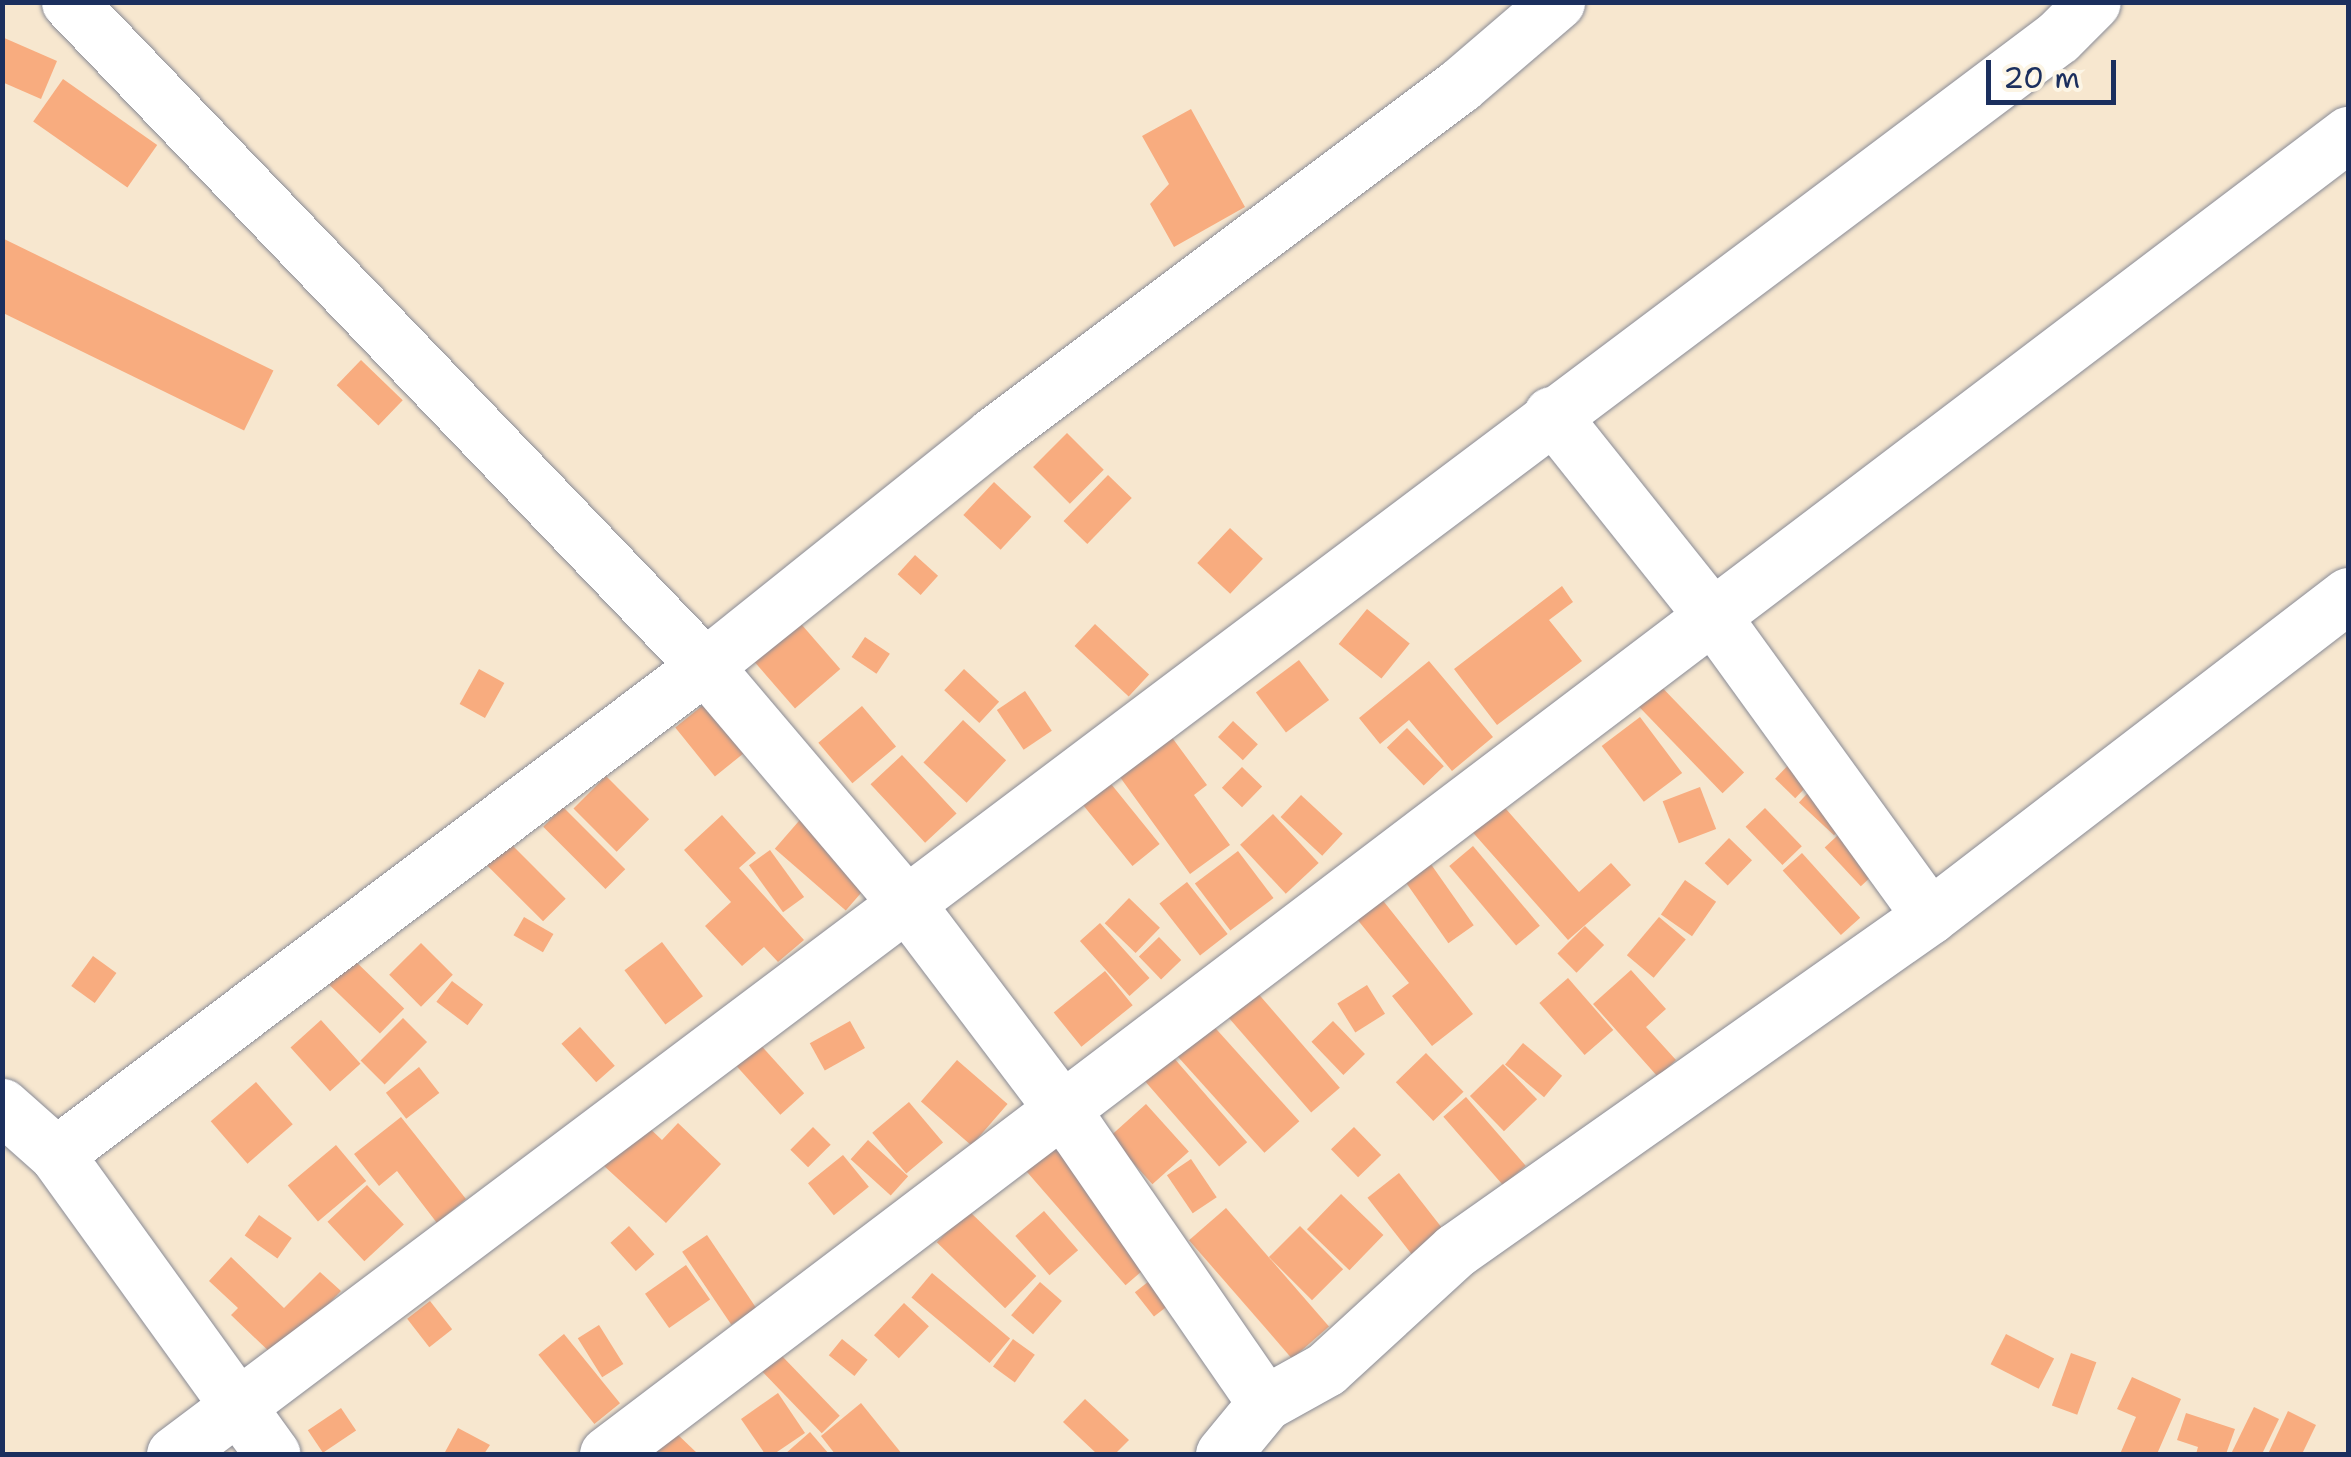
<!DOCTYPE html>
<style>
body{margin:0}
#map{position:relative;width:2351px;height:1457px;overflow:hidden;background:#f7e7cf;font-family:"Shantell Sans",sans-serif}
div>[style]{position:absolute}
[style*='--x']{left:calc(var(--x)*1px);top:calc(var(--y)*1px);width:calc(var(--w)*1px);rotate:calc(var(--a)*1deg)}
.building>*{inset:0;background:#f8ac7f;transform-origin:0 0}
.roads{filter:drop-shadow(0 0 2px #898b96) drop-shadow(0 0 2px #898b96)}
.minor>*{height:55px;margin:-27.5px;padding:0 27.5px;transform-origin:27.5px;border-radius:27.5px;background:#fff}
span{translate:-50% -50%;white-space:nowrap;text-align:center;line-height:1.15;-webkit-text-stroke:8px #fcf5e5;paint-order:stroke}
.frame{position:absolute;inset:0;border:5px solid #1b2f5e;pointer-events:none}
.scale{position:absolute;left:1986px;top:60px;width:130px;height:45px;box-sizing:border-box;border:5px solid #1b2f5e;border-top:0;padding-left:12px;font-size:30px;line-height:35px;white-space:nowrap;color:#1b2f5e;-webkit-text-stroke:8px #fcf5e5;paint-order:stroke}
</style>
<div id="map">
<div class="building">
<i style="clip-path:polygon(2px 37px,57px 61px,41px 99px,2px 82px)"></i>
<i style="left:63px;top:79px;width:115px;height:52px;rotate:35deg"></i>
<i style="clip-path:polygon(1191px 109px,1245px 207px,1174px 247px,1150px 204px,1169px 184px,1142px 136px)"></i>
<i style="left:2px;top:238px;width:302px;height:67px;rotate:26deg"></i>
<i style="left:361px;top:360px;width:58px;height:35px;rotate:44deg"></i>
<i style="left:1067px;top:433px;width:52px;height:48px;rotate:45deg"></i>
<i style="left:1108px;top:475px;width:33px;height:64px;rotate:44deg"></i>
<i style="left:994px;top:482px;width:51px;height:45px;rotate:43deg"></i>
<i style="left:1230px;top:528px;width:45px;height:48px;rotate:43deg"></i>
<i style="left:915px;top:555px;width:31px;height:26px;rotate:42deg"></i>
<i style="clip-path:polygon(1562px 586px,1573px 602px,1549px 620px,1582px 661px,1497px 725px,1454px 669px)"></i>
<i style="left:1367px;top:609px;width:55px;height:45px;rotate:39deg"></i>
<i style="left:795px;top:617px;width:69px;height:60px;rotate:49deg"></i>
<i style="left:1095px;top:624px;width:74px;height:30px;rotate:43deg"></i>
<i style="left:865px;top:637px;width:30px;height:24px;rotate:34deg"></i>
<i style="left:1299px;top:660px;width:50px;height:54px;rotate:53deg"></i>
<i style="clip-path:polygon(1429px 661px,1493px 737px,1452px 771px,1409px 720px,1380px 744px,1359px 718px)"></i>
<i style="left:479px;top:669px;width:29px;height:40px;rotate:29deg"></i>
<i style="left:964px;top:669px;width:48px;height:29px;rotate:43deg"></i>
<i style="left:1651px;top:676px;width:134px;height:30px;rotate:46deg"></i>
<i style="left:1025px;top:691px;width:48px;height:34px;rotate:56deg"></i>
<i style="left:718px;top:693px;width:63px;height:55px;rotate:51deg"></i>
<i style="left:862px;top:706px;width:53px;height:57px;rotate:50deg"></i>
<i style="left:1640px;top:717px;width:70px;height:48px;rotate:53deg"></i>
<i style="left:963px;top:720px;width:59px;height:58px;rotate:43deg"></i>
<i style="left:1233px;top:721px;width:34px;height:22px;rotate:43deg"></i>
<i style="clip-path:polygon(1165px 728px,1207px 785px,1194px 795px,1230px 845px,1190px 874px,1112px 766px)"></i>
<i style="left:1407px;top:728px;width:53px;height:28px;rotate:46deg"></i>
<i style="left:902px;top:755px;width:80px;height:43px;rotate:47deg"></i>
<i style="left:1798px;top:755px;width:28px;height:33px;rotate:44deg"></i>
<i style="left:1242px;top:767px;width:28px;height:29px;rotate:44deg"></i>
<i style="left:1103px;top:774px;width:90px;height:35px;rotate:51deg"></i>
<i style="left:606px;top:776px;width:61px;height:46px;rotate:45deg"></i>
<i style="left:1818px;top:782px;width:48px;height:28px;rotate:43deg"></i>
<i style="left:1700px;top:787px;width:45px;height:40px;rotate:69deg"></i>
<i style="left:1301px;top:795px;width:57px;height:30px;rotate:43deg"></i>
<i style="clip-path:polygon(1499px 801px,1579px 892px,1611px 863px,1631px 885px,1568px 940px,1468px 827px)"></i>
<i style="left:563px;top:807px;width:88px;height:28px;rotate:45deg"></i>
<i style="left:1765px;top:808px;width:53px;height:27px;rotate:46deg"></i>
<i style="left:805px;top:814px;width:94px;height:46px;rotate:41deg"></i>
<i style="left:1273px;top:814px;width:67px;height:45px;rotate:47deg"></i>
<i style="clip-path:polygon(722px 815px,756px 853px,739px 868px,804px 940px,778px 962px,764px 947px,742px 966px,705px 926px,731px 902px,684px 850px)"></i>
<i style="left:1851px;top:823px;width:53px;height:36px;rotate:47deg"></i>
<i style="left:1729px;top:838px;width:32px;height:35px;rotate:44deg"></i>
<i style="left:507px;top:840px;width:83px;height:32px;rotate:45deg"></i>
<i style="left:1473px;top:846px;width:104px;height:31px;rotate:50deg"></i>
<i style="left:770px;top:850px;width:58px;height:26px;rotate:54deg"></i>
<i style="left:1421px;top:850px;width:92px;height:31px;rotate:55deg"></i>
<i style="left:1238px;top:851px;width:59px;height:54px;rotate:53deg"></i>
<i style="left:1802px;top:853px;width:87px;height:26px;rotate:48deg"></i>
<i style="left:1685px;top:880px;width:38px;height:42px;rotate:35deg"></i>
<i style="left:1187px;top:882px;width:66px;height:35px;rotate:52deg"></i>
<i style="clip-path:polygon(1377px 893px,1473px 1014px,1432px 1046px,1392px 996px,1409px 983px,1352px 913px)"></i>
<i style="left:1129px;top:898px;width:43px;height:35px;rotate:44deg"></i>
<i style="left:524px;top:917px;width:34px;height:21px;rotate:30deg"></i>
<i style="left:1659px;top:917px;width:35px;height:50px;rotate:40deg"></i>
<i style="left:1100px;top:923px;width:74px;height:27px;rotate:48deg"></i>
<i style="left:1585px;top:926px;width:27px;height:39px;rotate:45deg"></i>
<i style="left:1159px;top:937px;width:32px;height:28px;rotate:46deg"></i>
<i style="left:662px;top:942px;width:68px;height:47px;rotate:53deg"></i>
<i style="left:421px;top:943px;width:45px;height:45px;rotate:45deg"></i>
<i style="left:93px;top:956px;width:29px;height:37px;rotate:36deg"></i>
<i style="left:351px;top:957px;width:74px;height:35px;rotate:44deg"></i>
<i style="clip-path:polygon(1631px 970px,1666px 1009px,1646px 1027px,1676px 1060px,1658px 1077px,1593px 1004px)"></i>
<i style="left:1105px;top:971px;width:44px;height:66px;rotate:51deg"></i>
<i style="left:1568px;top:978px;width:69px;height:38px;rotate:49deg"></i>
<i style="left:452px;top:981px;width:39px;height:26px;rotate:37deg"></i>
<i style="left:1248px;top:982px;width:140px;height:38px;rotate:49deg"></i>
<i style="left:1367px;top:985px;width:34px;height:35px;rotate:58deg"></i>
<i style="left:403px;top:1018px;width:34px;height:60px;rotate:45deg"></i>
<i style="left:321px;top:1020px;width:59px;height:41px;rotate:48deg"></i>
<i style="left:850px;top:1021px;width:31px;height:46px;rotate:61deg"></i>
<i style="left:1209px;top:1021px;width:135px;height:47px;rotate:48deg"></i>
<i style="left:1333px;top:1021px;width:46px;height:30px;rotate:46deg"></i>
<i style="left:580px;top:1027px;width:52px;height:25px;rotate:48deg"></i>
<i style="left:758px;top:1042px;width:69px;height:32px;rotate:48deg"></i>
<i style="left:1523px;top:1043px;width:51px;height:28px;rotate:40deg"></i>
<i style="left:1426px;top:1053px;width:54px;height:42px;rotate:46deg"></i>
<i style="left:1173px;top:1057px;width:113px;height:37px;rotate:49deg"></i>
<i style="left:957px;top:1060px;width:67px;height:55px;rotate:41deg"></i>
<i style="left:1503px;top:1064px;width:49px;height:46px;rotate:46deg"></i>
<i style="left:419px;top:1067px;width:33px;height:42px;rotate:52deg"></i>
<i style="left:256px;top:1082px;width:56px;height:60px;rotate:49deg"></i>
<i style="left:1466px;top:1097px;width:91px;height:30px;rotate:49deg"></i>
<i style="left:909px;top:1102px;width:53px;height:48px;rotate:50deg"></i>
<i style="left:1146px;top:1104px;width:64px;height:49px;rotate:48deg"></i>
<i style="clip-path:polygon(401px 1117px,466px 1199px,437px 1223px,397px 1171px,379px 1186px,354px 1154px)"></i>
<i style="clip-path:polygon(643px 1122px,662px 1140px,678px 1123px,721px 1164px,666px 1223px,603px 1165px)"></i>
<i style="left:813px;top:1127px;width:25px;height:32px;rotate:45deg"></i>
<i style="left:1354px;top:1127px;width:39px;height:32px;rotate:46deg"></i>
<i style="left:1050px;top:1139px;width:160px;height:39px;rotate:49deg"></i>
<i style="left:868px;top:1140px;width:54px;height:26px;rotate:42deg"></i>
<i style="left:336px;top:1145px;width:47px;height:63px;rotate:50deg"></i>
<i style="left:843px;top:1155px;width:41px;height:45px;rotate:51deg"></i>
<i style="left:1191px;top:1159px;width:46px;height:29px;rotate:56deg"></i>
<i style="left:1399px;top:1173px;width:75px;height:40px;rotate:52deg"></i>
<i style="left:367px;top:1185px;width:54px;height:54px;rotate:47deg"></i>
<i style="left:1341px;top:1194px;width:59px;height:49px;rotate:44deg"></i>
<i style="left:1226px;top:1208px;width:157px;height:49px;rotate:49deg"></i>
<i style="left:968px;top:1210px;width:95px;height:45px;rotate:44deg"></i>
<i style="left:1044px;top:1211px;width:52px;height:38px;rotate:49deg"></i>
<i style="left:259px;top:1215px;width:40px;height:25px;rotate:35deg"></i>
<i style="left:629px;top:1226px;width:38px;height:25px;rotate:48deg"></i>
<i style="left:1300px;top:1226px;width:61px;height:44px;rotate:45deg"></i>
<i style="left:707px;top:1235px;width:88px;height:30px;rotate:56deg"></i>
<i style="clip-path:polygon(231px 1257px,284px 1308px,320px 1272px,341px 1291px,276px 1358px,231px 1315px,238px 1308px,209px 1281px)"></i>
<i style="left:686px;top:1265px;width:42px;height:50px;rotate:55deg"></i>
<i style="left:932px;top:1273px;width:102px;height:32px;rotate:40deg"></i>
<i style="left:1153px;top:1278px;width:31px;height:23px;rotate:52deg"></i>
<i style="left:1040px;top:1282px;width:29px;height:44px;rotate:41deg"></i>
<i style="left:430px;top:1301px;width:36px;height:29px;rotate:52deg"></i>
<i style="left:904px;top:1303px;width:34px;height:44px;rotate:43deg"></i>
<i style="left:599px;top:1325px;width:46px;height:25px;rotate:58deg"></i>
<i style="left:564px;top:1334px;width:89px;height:33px;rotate:51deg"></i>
<i style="left:2006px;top:1334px;width:54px;height:34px;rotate:27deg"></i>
<i style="left:842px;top:1339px;width:33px;height:21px;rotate:39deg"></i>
<i style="left:1013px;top:1339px;width:27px;height:34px;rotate:36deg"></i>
<i style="left:2071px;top:1353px;width:27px;height:56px;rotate:20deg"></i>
<i style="left:780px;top:1354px;width:86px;height:25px;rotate:46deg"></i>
<i style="clip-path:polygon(2132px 1377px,2181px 1399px,2157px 1454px,2120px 1454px,2136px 1417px,2117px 1409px)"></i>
<i style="clip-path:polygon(778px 1393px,805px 1433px,774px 1454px,765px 1454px,741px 1419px)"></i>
<i style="clip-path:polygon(1085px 1399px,1129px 1440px,1115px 1454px,1097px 1454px,1063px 1422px)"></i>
<i style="clip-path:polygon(861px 1403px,902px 1454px,835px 1454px,821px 1436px)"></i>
<i style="clip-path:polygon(2254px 1407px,2279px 1419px,2262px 1454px,2231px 1454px)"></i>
<i style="left:341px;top:1408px;width:27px;height:40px;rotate:56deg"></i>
<i style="clip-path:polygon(2288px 1411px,2316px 1425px,2302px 1454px,2268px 1454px)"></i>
<i style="clip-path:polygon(2186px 1413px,2235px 1429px,2226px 1454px,2196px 1454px,2198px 1447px,2177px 1440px)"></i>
<i style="clip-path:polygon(458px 1428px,490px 1445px,484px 1454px,444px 1454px)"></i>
<i style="clip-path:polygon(675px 1432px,698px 1454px,653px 1454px)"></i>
<i style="clip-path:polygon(810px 1432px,829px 1454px,785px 1454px)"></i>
</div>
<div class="roads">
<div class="minor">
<i style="--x:69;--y:2;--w:919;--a:46.23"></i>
<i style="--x:705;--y:666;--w:312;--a:49.7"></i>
<i style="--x:907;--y:904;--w:257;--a:52.9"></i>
<i style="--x:1062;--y:1109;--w:357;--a:55.4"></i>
<i style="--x:1551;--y:414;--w:261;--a:51.4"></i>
<i style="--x:1714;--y:618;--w:368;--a:54.1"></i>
<i style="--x:2;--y:1106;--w:72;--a:41.6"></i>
<i style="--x:56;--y:1154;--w:370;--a:54.2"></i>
<i style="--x:56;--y:1154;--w:812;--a:-36.94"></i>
<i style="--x:705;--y:666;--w:369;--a:-38.7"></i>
<i style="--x:993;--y:435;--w:584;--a:-36.85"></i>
<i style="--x:1460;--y:85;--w:128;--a:-40.6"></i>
<i style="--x:174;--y:1454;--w:2357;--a:-36.95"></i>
<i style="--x:2058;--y:37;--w:49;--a:-45"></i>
<i style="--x:607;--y:1454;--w:2185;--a:-37.17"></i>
<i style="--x:1223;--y:1454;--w:66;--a:-50.5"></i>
<i style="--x:1265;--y:1403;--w:70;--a:-29.1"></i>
<i style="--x:1326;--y:1369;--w:176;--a:-42.5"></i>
<i style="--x:1456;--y:1250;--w:580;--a:-35.17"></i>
<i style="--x:1930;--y:916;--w:527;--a:-37.52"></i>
</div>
</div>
<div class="frame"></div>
<div class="scale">20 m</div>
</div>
